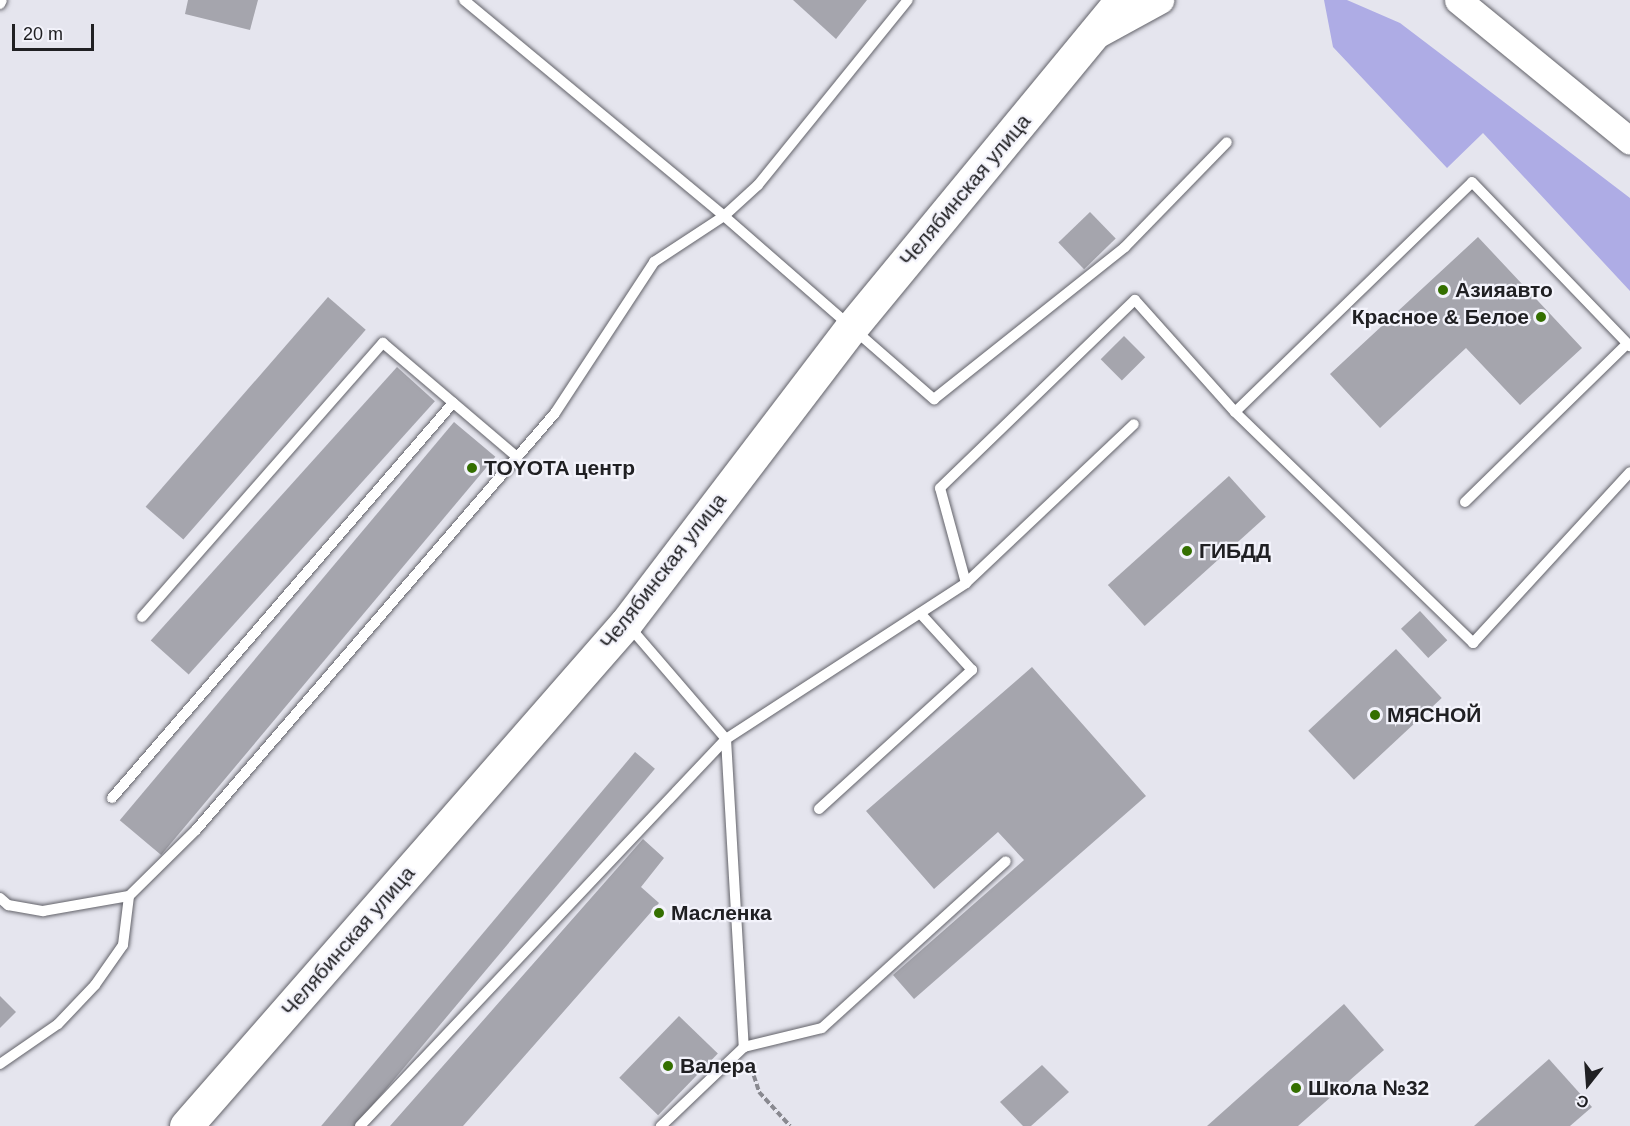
<!DOCTYPE html>
<meta charset="utf-8">
<style>
body{margin:0}
#map{position:relative;width:1630px;height:1126px;overflow:hidden;background:#e5e5ee;font-family:Arial,sans-serif}
div>[style]{position:absolute}
[style*='--x']{left:calc(var(--x)*1px);top:calc(var(--y)*1px);width:calc(var(--w)*1px);rotate:calc(var(--a)*1deg)}
.green>*{inset:0;background:#aeace5}
.building>*{inset:0;background:#a5a5ad;transform-origin:0 0}
.path>*{height:4px;margin-top:-2px;transform-origin:0;background:repeating-linear-gradient(90deg,#898990 0 6px,transparent 0 9px)}
.roads{filter:drop-shadow(0 0 2px #626269) drop-shadow(0 0 2px #626269)}
.service>*{height:10px;margin:-5px;padding:0 5px;transform-origin:5px;border-radius:5px;background:#fff}
.tertiary>*{height:27px;margin:-13.5px;padding:0 13.5px;transform-origin:13.5px;border-radius:13.5px;background:#fff}
.primary>*{height:33px;margin:-16.5px;padding:0 16.5px;transform-origin:16.5px;border-radius:16.5px;background:#fff}
.dots>*{width:16px;height:16px;translate:-50% -50%;box-sizing:border-box;border:3px solid #f3f3fb;border-radius:50%}
span{translate:-50% -50%;white-space:nowrap;text-align:center;line-height:1.15;-webkit-text-stroke:4.5px #f3f3fb;paint-order:stroke}
.street-label{font-size:21px;color:#202023}
.poi-label{font-size:21px;color:#202023;font-weight:700}
.left{translate:0 -50%;text-align:left}
.right{translate:-100% -50%;text-align:right}
.north{position:absolute;left:1558px;top:1054px;width:60px;height:60px;-webkit-text-stroke:4px #f3f3fb;paint-order:stroke;rotate:197deg;font-size:16px;font-weight:700;line-height:24px;text-align:center;color:#202023}
.north::after{content:'';display:block;margin:auto;width:21px;height:27px;background:#202023;clip-path:polygon(50% 0,100% 100%,50% 72%,0 100%)}
.scale{position:absolute;left:12px;top:24px;width:82px;height:27px;box-sizing:border-box;border:3px solid #202023;border-top:0;padding-left:8px;font-size:18px;line-height:21px;white-space:nowrap;color:#202023;-webkit-text-stroke:4px #f3f3fb;paint-order:stroke}
</style>
<div id="map">
<div class="green">
<i style="clip-path:polygon(1324px 0,1347px 0,1400px 23px,1630px 198px,1630px 291px,1483px 133px,1447px 168px,1333px 47px)"></i>
</div>
<div class="building">
<i style="clip-path:polygon(188px 0,258px 0,250px 30px,185px 14px)"></i>
<i style="clip-path:polygon(793px 0,867px 0,836px 39px)"></i>
<i style="left:1090px;top:212px;width:37px;height:44px;rotate:46deg"></i>
<i style="clip-path:polygon(1478px 237px,1582px 348px,1520px 405px,1466px 348px,1380px 428px,1330px 374px)"></i>
<i style="left:328px;top:297px;width:50px;height:278px;rotate:41deg"></i>
<i style="left:1124px;top:336px;width:30px;height:33px;rotate:45deg"></i>
<i style="left:397px;top:367px;width:51px;height:368px;rotate:42deg"></i>
<i style="left:454px;top:422px;width:54px;height:520px;rotate:40deg"></i>
<i style="left:1229px;top:476px;width:55px;height:163px;rotate:48deg"></i>
<i style="left:1420px;top:611px;width:40px;height:26px;rotate:47deg"></i>
<i style="left:1396px;top:649px;width:67px;height:120px;rotate:47deg"></i>
<i style="clip-path:polygon(1032px 667px,1146px 796px,914px 999px,893px 975px,1024px 860px,998px 832px,934px 889px,866px 811px)"></i>
<i style="left:635px;top:752px;width:26px;height:499px;rotate:40deg"></i>
<i style="clip-path:polygon(643px 839px,664px 858px,641px 887px,659px 903px,463px 1126px,390px 1126px)"></i>
<i style="clip-path:polygon(0 996px,16px 1012px,0 1028px)"></i>
<i style="clip-path:polygon(1344px 1004px,1384px 1050px,1298px 1126px,1207px 1126px)"></i>
<i style="left:679px;top:1016px;width:54px;height:86px;rotate:44deg"></i>
<i style="clip-path:polygon(1549px 1059px,1592px 1107px,1570px 1126px,1474px 1126px)"></i>
<i style="clip-path:polygon(1042px 1065px,1069px 1092px,1031px 1126px,1023px 1126px,1000px 1102px)"></i>
</div>
<div class="path">
<i style="--x:751;--y:1067;--w:26;--a:72"></i>
<i style="--x:759;--y:1092;--w:46;--a:47.6"></i>
</div>
<div class="roads">
<div class="service">
<i style="--x:464;--y:0;--w:338;--a:39.7"></i>
<i style="--x:724;--y:216;--w:279;--a:41.1"></i>
<i style="--x:934;--y:399;--w:244;--a:-38.5"></i>
<i style="--x:1125;--y:247;--w:146;--a:-45.8"></i>
<i style="--x:0;--y:4;--w:4;--a:-63"></i>
<i style="--x:1235;--y:412;--w:330;--a:-44.1"></i>
<i style="--x:1472;--y:182;--w:228;--a:46.1"></i>
<i style="--x:1465;--y:502;--w:226;--a:-44.3"></i>
<i style="--x:966;--y:583;--w:98;--a:-105.3"></i>
<i style="--x:940;--y:488;--w:271;--a:-44"></i>
<i style="--x:1135;--y:300;--w:150;--a:48.2"></i>
<i style="--x:1235;--y:412;--w:332;--a:44.1"></i>
<i style="--x:1473;--y:643;--w:232;--a:-47.4"></i>
<i style="--x:142;--y:617;--w:365;--a:-48.7"></i>
<i style="--x:383;--y:343;--w:176;--a:40.4"></i>
<i style="--x:628;--y:625;--w:150;--a:49.3"></i>
<i style="--x:726;--y:739;--w:286;--a:-33"></i>
<i style="--x:966;--y:583;--w:231;--a:-43.4"></i>
<i style="--x:112;--y:798;--w:522;--a:-49.2"></i>
<i style="--x:819;--y:809;--w:207;--a:-42.3"></i>
<i style="--x:972;--y:670;--w:77;--a:-132.4"></i>
<i style="--x:0;--y:898;--w:11;--a:41"></i>
<i style="--x:8;--y:905;--w:36;--a:10"></i>
<i style="--x:43;--y:911;--w:87;--a:-9.9"></i>
<i style="--x:129;--y:896;--w:94;--a:-44.6"></i>
<i style="--x:196;--y:830;--w:550;--a:-49.27"></i>
<i style="--x:555;--y:413;--w:181;--a:-56.7"></i>
<i style="--x:654;--y:262;--w:84;--a:-33.3"></i>
<i style="--x:724;--y:216;--w:46;--a:-42.4"></i>
<i style="--x:758;--y:185;--w:238;--a:-51"></i>
<i style="--x:744;--y:1047;--w:80;--a:-13.7"></i>
<i style="--x:822;--y:1028;--w:248;--a:-42.2"></i>
<i style="--x:0;--y:1064;--w:70;--a:-34.6"></i>
<i style="--x:58;--y:1024;--w:54;--a:-46.5"></i>
<i style="--x:95;--y:985;--w:49;--a:-55"></i>
<i style="--x:123;--y:945;--w:49;--a:-83"></i>
<i style="--x:360;--y:1126;--w:533;--a:-46.6"></i>
<i style="--x:726;--y:739;--w:309;--a:86.7"></i>
<i style="--x:744;--y:1047;--w:115;--a:136.4"></i>
</div>
<div class="tertiary">
<i style="--x:1458;--y:0;--w:222;--a:39.3"></i>
<i style="--x:1098;--y:34;--w:71;--a:-28.7"></i>
</div>
<div class="primary">
<i style="--x:186;--y:1126;--w:668;--a:-48.82"></i>
<i style="--x:626;--y:623;--w:371;--a:-52.7"></i>
<i style="--x:851;--y:328;--w:425;--a:-50.5"></i>
</div>
</div>
<div class="dots">
<i style="left:1443px;top:290px;background:#346f00"></i>
<i style="left:1541px;top:317px;background:#346f00"></i>
<i style="left:472px;top:468px;background:#346f00"></i>
<i style="left:1187px;top:551px;background:#346f00"></i>
<i style="left:1375px;top:715px;background:#346f00"></i>
<i style="left:659px;top:913px;background:#346f00"></i>
<i style="left:668px;top:1066px;background:#346f00"></i>
<i style="left:1296px;top:1088px;background:#346f00"></i>
</div>
<div class="street-label">
<span style="left:965px;top:190px;rotate:-50deg">Челябинская улица</span>
<span style="left:663px;top:571px;rotate:-52deg">Челябинская улица</span>
<span style="left:348px;top:941px;rotate:-49deg">Челябинская улица</span>
</div>
<div class="poi-label">
<span class="left" style="left:1455px;top:290px">Азияавто</span>
<span class="right" style="left:1529px;top:317px">Красное &amp; Белое</span>
<span class="left" style="left:484px;top:468px">TOYOTA центр</span>
<span class="left" style="left:1199px;top:551px">ГИБДД</span>
<span class="left" style="left:1387px;top:715px">МЯСНОЙ</span>
<span class="left" style="left:671px;top:913px">Масленка</span>
<span class="left" style="left:680px;top:1066px">Валера</span>
<span class="left" style="left:1308px;top:1088px">Школа №32</span>
</div>
<div class="north">С</div>
<div class="scale">20 m</div>
</div>
